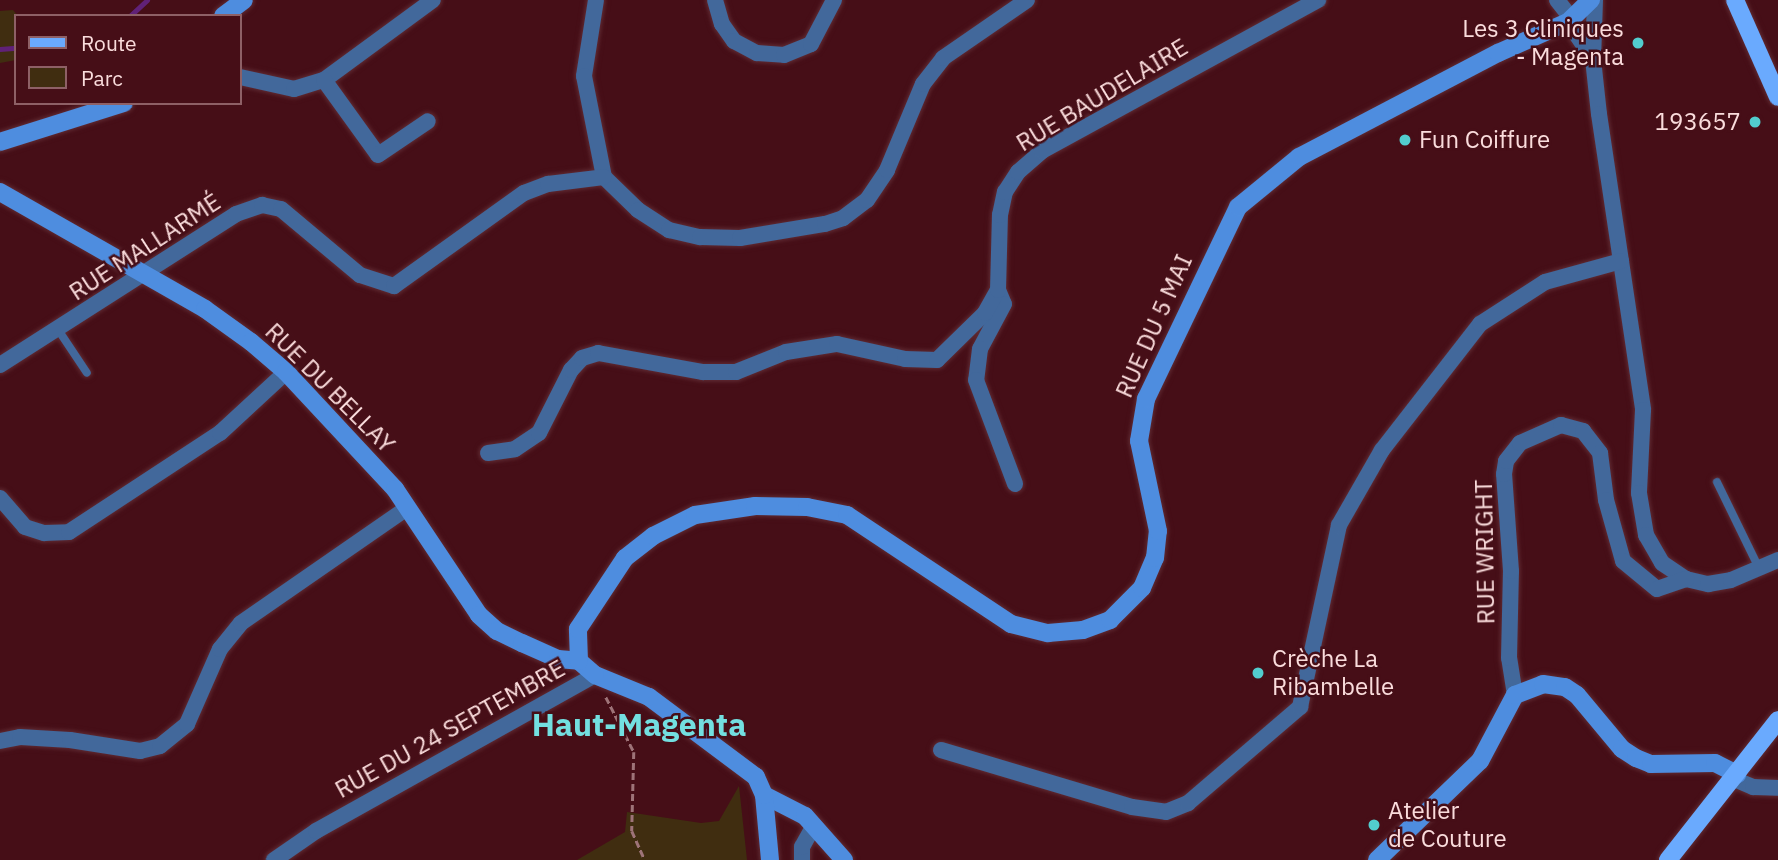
<!DOCTYPE html>
<meta charset="utf-8">
<style>
body{margin:0}
#map{position:relative;width:1778px;height:860px;overflow:hidden;background:#460e17;font-family:"IBM Plex Sans",sans-serif}
div>[style]{position:absolute}
[style*='--x']{left:calc(var(--x)*1px);top:calc(var(--y)*1px);width:calc(var(--w)*1px);rotate:calc(var(--a)*1deg)}
.green>*{inset:0;background:#402d10}
.stream>*{height:4.5px;margin:-2.25px;padding:0 2.25px;transform-origin:2.25px;border-radius:2.25px;background:#602177}
.path>*{height:2.5px;margin-top:-1.25px;transform-origin:0;background:repeating-linear-gradient(90deg,#9e7378 0 7px,transparent 0 10.5px)}
.roads{filter:drop-shadow(0 0 2px #5f2b33) drop-shadow(0 0 2px #5f2b33)}
.lane>*{height:8px;margin:-4px;padding:0 4px;transform-origin:4px;border-radius:4px;background:#42689b}
.street>*{height:16px;margin:-8px;padding:0 8px;transform-origin:8px;border-radius:8px;background:#42689b}
.secondary>*{height:18px;margin:-9px;padding:0 9px;transform-origin:9px;border-radius:9px;background:#4e8ddf}
.primary>*{height:18px;margin:-9px;padding:0 9px;transform-origin:9px;border-radius:9px;background:#6aaafe}
.dots>*{width:19px;height:19px;translate:-50% -50%;box-sizing:border-box;border:4px solid #460e17;border-radius:50%}
span{translate:-50% -50%;white-space:nowrap;text-align:center;line-height:1.15;-webkit-text-stroke:5px #460e17;paint-order:stroke}
.poi-label{font-size:24px;color:#fadcdc}
.right{translate:-100% -50%;text-align:right}
.left{translate:0 -50%;text-align:left}
.street-label{font-size:24px;color:#fadcdc}
.district-label{font-size:32px;color:#73dfe0;font-weight:700}
.legend{position:absolute;left:14px;top:14px;width:228px;height:91px;box-sizing:border-box;background:#460e17;border:2px solid #8e6066;margin:0;padding:9px 12px;list-style:none;font-size:21px;color:#fadcdc}
.legend li{display:flex;align-items:center;gap:14px;height:35px}
.legend b{width:35px;border:2px solid #8e6066}
</style>
<div id="map">
<div class="green">
<i style="clip-path:polygon(13px 10px,18px 16px,16px 60px,0 63px,0 11px)"></i>
<i style="clip-path:polygon(739px 786px,747px 860px,577px 860px,625px 832px,627px 812px,701px 823px,719px 821px)"></i>
</div>
<div class="stream">
<i style="--x:130;--y:16;--w:23;--a:-43"></i>
<i style="--x:0;--y:49;--w:16;--a:-4"></i>
</div>
<div class="path">
<i style="--x:606;--y:697;--w:62;--a:63"></i>
<i style="--x:634;--y:752;--w:79;--a:91.5"></i>
<i style="--x:632;--y:831;--w:32;--a:66"></i>
</div>
<div class="roads">
<div class="lane">
<i style="--x:59;--y:331;--w:50;--a:56.3"></i>
<i style="--x:1717;--y:482;--w:96;--a:64"></i>
</div>
<div class="street">
<i style="--x:596;--y:0;--w:77;--a:99"></i>
<i style="--x:584;--y:76;--w:103;--a:78.8"></i>
<i style="--x:604;--y:177;--w:47;--a:44.1"></i>
<i style="--x:638;--y:210;--w:37;--a:33"></i>
<i style="--x:669;--y:230;--w:32;--a:13"></i>
<i style="--x:700;--y:237;--w:40;--a:1.4"></i>
<i style="--x:740;--y:238;--w:86;--a:-9.4"></i>
<i style="--x:825;--y:224;--w:19;--a:-18"></i>
<i style="--x:843;--y:218;--w:30;--a:-37"></i>
<i style="--x:867;--y:200;--w:36;--a:-56"></i>
<i style="--x:887;--y:170;--w:93;--a:-67.3"></i>
<i style="--x:923;--y:84;--w:33;--a:-52"></i>
<i style="--x:943;--y:58;--w:102;--a:-34.6"></i>
<i style="--x:715;--y:0;--w:25;--a:74"></i>
<i style="--x:722;--y:24;--w:21;--a:55"></i>
<i style="--x:734;--y:41;--w:26;--a:28"></i>
<i style="--x:757;--y:53;--w:27;--a:4"></i>
<i style="--x:784;--y:55;--w:29;--a:-22"></i>
<i style="--x:811;--y:44;--w:50;--a:-62.4"></i>
<i style="--x:1557;--y:0;--w:24;--a:52"></i>
<i style="--x:1595;--y:0;--w:59;--a:91.9"></i>
<i style="--x:1593;--y:59;--w:55;--a:83.8"></i>
<i style="--x:1599;--y:114;--w:299;--a:81.5"></i>
<i style="--x:1643;--y:410;--w:83;--a:92.8"></i>
<i style="--x:1639;--y:493;--w:43;--a:80.5"></i>
<i style="--x:1646;--y:535;--w:32;--a:60"></i>
<i style="--x:1662;--y:563;--w:29;--a:34"></i>
<i style="--x:1686;--y:579;--w:23;--a:13"></i>
<i style="--x:1708;--y:584;--w:23;--a:-10"></i>
<i style="--x:1731;--y:580;--w:51;--a:-23.1"></i>
<i style="--x:1568;--y:22;--w:45;--a:56"></i>
<i style="--x:240;--y:77;--w:55;--a:12.5"></i>
<i style="--x:294;--y:89;--w:31;--a:-17"></i>
<i style="--x:324;--y:80;--w:135;--a:-36.3"></i>
<i style="--x:324;--y:80;--w:92;--a:54.2"></i>
<i style="--x:378;--y:155;--w:60;--a:-34.2"></i>
<i style="--x:998;--y:290;--w:15;--a:67"></i>
<i style="--x:1004;--y:304;--w:51;--a:118.1"></i>
<i style="--x:980;--y:349;--w:31;--a:97"></i>
<i style="--x:976;--y:380;--w:111;--a:69.4"></i>
<i style="--x:0;--y:365;--w:280;--a:-32.6"></i>
<i style="--x:236;--y:214;--w:28;--a:-19"></i>
<i style="--x:262;--y:205;--w:19;--a:12"></i>
<i style="--x:281;--y:209;--w:103;--a:39.9"></i>
<i style="--x:360;--y:275;--w:36;--a:18"></i>
<i style="--x:394;--y:286;--w:160;--a:-35.6"></i>
<i style="--x:524;--y:193;--w:26;--a:-21"></i>
<i style="--x:548;--y:184;--w:56;--a:-7.1"></i>
<i style="--x:488;--y:453;--w:27;--a:-8"></i>
<i style="--x:515;--y:449;--w:29;--a:-34"></i>
<i style="--x:539;--y:433;--w:71;--a:-63.1"></i>
<i style="--x:571;--y:370;--w:16;--a:-47"></i>
<i style="--x:582;--y:358;--w:17;--a:-17"></i>
<i style="--x:598;--y:353;--w:107;--a:10.3"></i>
<i style="--x:703;--y:372;--w:33;--a:0"></i>
<i style="--x:736;--y:372;--w:54;--a:-21.8"></i>
<i style="--x:786;--y:352;--w:52;--a:-8.9"></i>
<i style="--x:837;--y:344;--w:70;--a:12.4"></i>
<i style="--x:905;--y:359;--w:32;--a:2"></i>
<i style="--x:937;--y:360;--w:67;--a:-44.4"></i>
<i style="--x:985;--y:313;--w:26;--a:-61"></i>
<i style="--x:998;--y:290;--w:75;--a:-88.5"></i>
<i style="--x:1000;--y:215;--w:24;--a:-78"></i>
<i style="--x:1005;--y:192;--w:24;--a:-57"></i>
<i style="--x:1018;--y:172;--w:32;--a:-41"></i>
<i style="--x:1042;--y:151;--w:315;--a:-28.7"></i>
<i style="--x:0;--y:498;--w:38;--a:49"></i>
<i style="--x:25;--y:527;--w:20;--a:18"></i>
<i style="--x:44;--y:533;--w:25;--a:-2"></i>
<i style="--x:69;--y:532;--w:181;--a:-33.3"></i>
<i style="--x:220;--y:433;--w:90;--a:-42.7"></i>
<i style="--x:1515;--y:695;--w:37;--a:-99"></i>
<i style="--x:1509;--y:658;--w:87;--a:-88.7"></i>
<i style="--x:1511;--y:571;--w:97;--a:-94.1"></i>
<i style="--x:1504;--y:474;--w:13;--a:-81"></i>
<i style="--x:1506;--y:461;--w:23;--a:-52"></i>
<i style="--x:1520;--y:443;--w:45;--a:-23.7"></i>
<i style="--x:1561;--y:425;--w:23;--a:15"></i>
<i style="--x:1583;--y:431;--w:28;--a:52"></i>
<i style="--x:1600;--y:453;--w:47;--a:82.7"></i>
<i style="--x:1606;--y:500;--w:63;--a:74.4"></i>
<i style="--x:1623;--y:561;--w:44;--a:39.5"></i>
<i style="--x:1657;--y:589;--w:31;--a:-19"></i>
<i style="--x:0;--y:741;--w:20;--a:-11"></i>
<i style="--x:20;--y:737;--w:50;--a:3.4"></i>
<i style="--x:70;--y:740;--w:71;--a:8.9"></i>
<i style="--x:140;--y:751;--w:21;--a:-14"></i>
<i style="--x:160;--y:746;--w:35;--a:-39"></i>
<i style="--x:187;--y:724;--w:82;--a:-66.3"></i>
<i style="--x:220;--y:649;--w:33;--a:-51"></i>
<i style="--x:241;--y:623;--w:202;--a:-34.7"></i>
<i style="--x:941;--y:750;--w:199;--a:16.6"></i>
<i style="--x:1132;--y:807;--w:34;--a:8"></i>
<i style="--x:1166;--y:812;--w:24;--a:-22"></i>
<i style="--x:1188;--y:803;--w:148;--a:-40.6"></i>
<i style="--x:1300;--y:707;--w:186;--a:-77.9"></i>
<i style="--x:1339;--y:525;--w:86;--a:-60.2"></i>
<i style="--x:1382;--y:450;--w:160;--a:-52.1"></i>
<i style="--x:1480;--y:324;--w:77;--a:-32.9"></i>
<i style="--x:1545;--y:282;--w:79;--a:-15.4"></i>
<i style="--x:1734;--y:779;--w:21;--a:23"></i>
<i style="--x:1753;--y:787;--w:25;--a:2"></i>
<i style="--x:274;--y:860;--w:51;--a:-34.6"></i>
<i style="--x:316;--y:831;--w:320;--a:-29.2"></i>
<i style="--x:802;--y:860;--w:13;--a:-90"></i>
<i style="--x:802;--y:847;--w:25;--a:-61"></i>
</div>
<div class="secondary">
<i style="--x:223;--y:16;--w:26;--a:-37"></i>
<i style="--x:0;--y:142;--w:130;--a:-17.5"></i>
<i style="--x:0;--y:192;--w:236;--a:29.7"></i>
<i style="--x:205;--y:309;--w:57;--a:35.7"></i>
<i style="--x:251;--y:342;--w:46;--a:40.6"></i>
<i style="--x:286;--y:372;--w:160;--a:47"></i>
<i style="--x:395;--y:489;--w:151;--a:56.3"></i>
<i style="--x:479;--y:615;--w:24;--a:42"></i>
<i style="--x:497;--y:631;--w:28;--a:26"></i>
<i style="--x:522;--y:643;--w:39;--a:24"></i>
<i style="--x:558;--y:659;--w:21;--a:5"></i>
<i style="--x:764;--y:795;--w:46;--a:27.1"></i>
<i style="--x:805;--y:816;--w:59;--a:48.4"></i>
<i style="--x:770;--y:860;--w:65;--a:-95.3"></i>
<i style="--x:764;--y:795;--w:20;--a:-114"></i>
<i style="--x:756;--y:777;--w:134;--a:-143.2"></i>
<i style="--x:649;--y:697;--w:58;--a:-157.8"></i>
<i style="--x:595;--y:675;--w:21;--a:-139"></i>
<i style="--x:579;--y:661;--w:32;--a:-92"></i>
<i style="--x:578;--y:629;--w:85;--a:-56.5"></i>
<i style="--x:625;--y:558;--w:36;--a:-38"></i>
<i style="--x:653;--y:536;--w:47;--a:-26.6"></i>
<i style="--x:695;--y:515;--w:61;--a:-8.5"></i>
<i style="--x:755;--y:506;--w:52;--a:1.1"></i>
<i style="--x:807;--y:507;--w:41;--a:11.3"></i>
<i style="--x:847;--y:515;--w:197;--a:33.6"></i>
<i style="--x:1011;--y:624;--w:38;--a:14"></i>
<i style="--x:1048;--y:633;--w:35;--a:-5"></i>
<i style="--x:1083;--y:630;--w:29;--a:-20"></i>
<i style="--x:1110;--y:620;--w:45;--a:-45"></i>
<i style="--x:1142;--y:588;--w:33;--a:-67"></i>
<i style="--x:1155;--y:558;--w:27;--a:-84"></i>
<i style="--x:1158;--y:531;--w:92;--a:-101.9"></i>
<i style="--x:1139;--y:441;--w:43;--a:-80.5"></i>
<i style="--x:1146;--y:399;--w:213;--a:-64.4"></i>
<i style="--x:1238;--y:207;--w:79;--a:-39.3"></i>
<i style="--x:1299;--y:157;--w:225;--a:-27.6"></i>
<i style="--x:1498;--y:53;--w:77;--a:-23.9"></i>
<i style="--x:1568;--y:22;--w:32;--a:-44"></i>
<i style="--x:1377;--y:860;--w:143;--a:-43.9"></i>
<i style="--x:1480;--y:761;--w:75;--a:-62.1"></i>
<i style="--x:1515;--y:695;--w:30;--a:-21"></i>
<i style="--x:1543;--y:684;--w:22;--a:8"></i>
<i style="--x:1565;--y:687;--w:14;--a:34"></i>
<i style="--x:1577;--y:695;--w:70;--a:50.2"></i>
<i style="--x:1622;--y:749;--w:17;--a:33"></i>
<i style="--x:1636;--y:758;--w:16;--a:22"></i>
<i style="--x:1651;--y:764;--w:64;--a:-0.9"></i>
<i style="--x:1715;--y:763;--w:25;--a:27"></i>
</div>
<div class="primary">
<i style="--x:1735;--y:0;--w:106;--a:66.1"></i>
<i style="--x:1668;--y:860;--w:178;--a:-51.8"></i>
</div>
</div>
<div class="dots">
<i style="left:1638px;top:43px;background:#52cdce"></i>
<i style="left:1755px;top:122px;background:#52cdce"></i>
<i style="left:1405px;top:140px;background:#52cdce"></i>
<i style="left:1258px;top:673px;background:#52cdce"></i>
<i style="left:1374px;top:825px;background:#52cdce"></i>
</div>
<div class="poi-label">
<span class="right" style="left:1624px;top:43px">Les 3 Cliniques<br>- Magenta</span>
<span class="right" style="left:1741px;top:122px">193657</span>
<span class="left" style="left:1419px;top:140px">Fun Coiffure</span>
<span class="left" style="left:1272px;top:673px">Crèche La<br>Ribambelle</span>
<span class="left" style="left:1388px;top:825px">Atelier<br>de Couture</span>
</div>
<div class="street-label">
<span style="left:1102px;top:95px;rotate:-31deg">RUE BAUDELAIRE</span>
<span style="left:145px;top:247px;rotate:-33deg">RUE MALLARMÉ</span>
<span style="left:1154px;top:326px;rotate:-66deg">RUE DU 5 MAI</span>
<span style="left:330px;top:388px;rotate:45deg">RUE DU BELLAY</span>
<span style="left:1485px;top:552px;rotate:-91deg">RUE WRIGHT</span>
<span style="left:450px;top:729px;rotate:-29deg">RUE DU 24 SEPTEMBRE</span>
</div>
<div class="district-label">
<span style="left:639px;top:724px">Haut-Magenta</span>
</div>
<ul class="legend">
<li><b style="height:9px;background:#6aaafe"></b>Route</li>
<li><b style="height:19px;background:#402d10"></b>Parc</li>
</ul>
</div>
